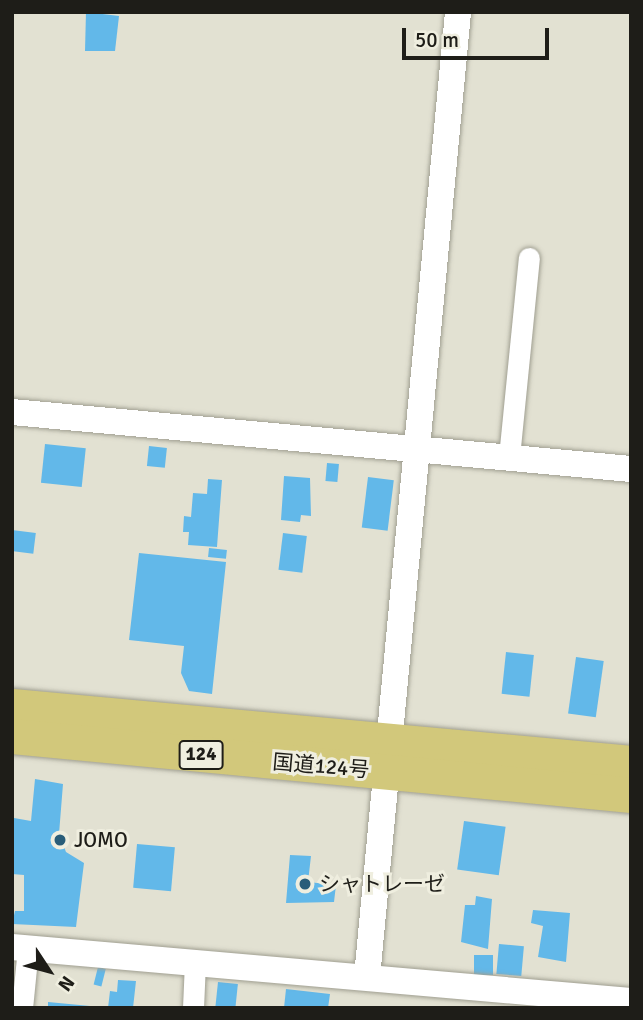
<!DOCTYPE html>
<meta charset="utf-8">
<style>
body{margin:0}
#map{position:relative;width:643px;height:1020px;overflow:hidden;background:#e2e1d2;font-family:Signika,"Noto Sans JP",sans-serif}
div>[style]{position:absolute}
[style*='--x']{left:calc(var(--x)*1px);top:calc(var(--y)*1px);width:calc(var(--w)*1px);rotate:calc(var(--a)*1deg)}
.building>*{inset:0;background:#62b8e9;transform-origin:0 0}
.roads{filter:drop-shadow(0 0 2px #a09f91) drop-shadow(0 0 2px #a09f91)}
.minor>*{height:21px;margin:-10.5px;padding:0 10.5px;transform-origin:10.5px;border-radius:10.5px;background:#fff}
.tertiary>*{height:26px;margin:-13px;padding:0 13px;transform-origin:13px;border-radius:13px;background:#fff}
.trunk>*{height:35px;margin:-17.5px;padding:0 17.5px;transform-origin:17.5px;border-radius:17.5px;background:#d2c87b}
.dots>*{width:19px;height:19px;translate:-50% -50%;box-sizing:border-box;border:4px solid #efeedf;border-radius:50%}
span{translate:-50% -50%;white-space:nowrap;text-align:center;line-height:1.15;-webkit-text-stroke:6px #efeedf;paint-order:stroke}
.shield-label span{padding:2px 5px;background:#efeedf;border:2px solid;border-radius:5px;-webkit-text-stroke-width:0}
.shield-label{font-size:19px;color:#1e1d18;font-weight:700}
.street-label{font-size:21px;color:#1e1d18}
.poi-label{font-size:21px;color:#1e1d18}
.left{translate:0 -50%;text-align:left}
.frame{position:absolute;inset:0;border:14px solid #1e1d18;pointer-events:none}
.north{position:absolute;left:14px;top:936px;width:70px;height:70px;-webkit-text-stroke:5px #efeedf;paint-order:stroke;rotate:126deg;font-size:19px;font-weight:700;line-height:28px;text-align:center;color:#1e1d18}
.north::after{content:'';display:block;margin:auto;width:24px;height:32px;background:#1e1d18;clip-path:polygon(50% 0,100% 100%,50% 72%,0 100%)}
.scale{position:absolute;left:402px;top:28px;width:147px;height:32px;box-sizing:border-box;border:4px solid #1e1d18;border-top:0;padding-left:9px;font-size:21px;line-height:24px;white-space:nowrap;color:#1e1d18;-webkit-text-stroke:5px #efeedf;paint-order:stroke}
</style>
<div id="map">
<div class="building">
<i style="clip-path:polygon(86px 12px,119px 16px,115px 51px,85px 51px)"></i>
<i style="left:45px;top:444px;width:41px;height:39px;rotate:6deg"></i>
<i style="left:149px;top:446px;width:18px;height:20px;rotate:6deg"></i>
<i style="left:327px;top:463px;width:12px;height:18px;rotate:5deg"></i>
<i style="clip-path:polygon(284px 476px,310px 478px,311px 516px,301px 515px,300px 522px,281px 520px)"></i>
<i style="left:368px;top:477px;width:26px;height:51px;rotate:7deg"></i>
<i style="clip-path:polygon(208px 479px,222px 480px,217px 547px,188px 545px,189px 532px,183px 532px,184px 516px,191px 517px,193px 493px,207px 494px)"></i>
<i style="left:12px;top:530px;width:24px;height:21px;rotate:7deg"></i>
<i style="left:283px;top:533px;width:24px;height:37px;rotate:7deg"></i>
<i style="left:209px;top:548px;width:18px;height:9px;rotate:6deg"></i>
<i style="clip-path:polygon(139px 553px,226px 562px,212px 694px,189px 691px,181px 673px,184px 646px,129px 640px)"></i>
<i style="left:506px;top:652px;width:28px;height:42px;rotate:6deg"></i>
<i style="left:576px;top:657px;width:28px;height:57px;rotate:8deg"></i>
<i style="clip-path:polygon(35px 779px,63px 784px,59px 834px,66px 852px,84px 863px,76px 927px,12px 924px,15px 911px,24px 911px,24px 875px,12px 874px,12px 813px,14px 818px,31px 821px)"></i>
<i style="left:464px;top:821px;width:42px;height:49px;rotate:8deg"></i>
<i style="left:137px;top:844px;width:38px;height:44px;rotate:5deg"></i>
<i style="clip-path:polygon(290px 855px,311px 856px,308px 882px,336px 885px,334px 902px,286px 903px)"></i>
<i style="clip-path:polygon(476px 896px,492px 899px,488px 949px,461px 942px,465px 905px,475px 905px)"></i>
<i style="clip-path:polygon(533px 910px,570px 913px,566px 962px,538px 957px,543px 926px,531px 923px)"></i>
<i style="left:499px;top:944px;width:25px;height:30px;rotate:5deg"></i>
<i style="left:474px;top:955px;width:19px;height:20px"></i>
<i style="left:98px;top:967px;width:8px;height:18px;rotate:14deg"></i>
<i style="clip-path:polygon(118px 980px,136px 981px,133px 1008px,108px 1008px,110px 991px,117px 992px)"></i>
<i style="left:218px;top:982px;width:20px;height:26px;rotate:6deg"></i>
<i style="clip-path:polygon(286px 989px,330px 994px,328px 1008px,284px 1008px)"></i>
<i style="clip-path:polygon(48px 1002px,90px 1006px,90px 1008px,48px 1008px)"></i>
</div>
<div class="roads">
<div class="minor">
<i style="--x:509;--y:457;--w:200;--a:-84.3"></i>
<i style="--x:22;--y:1008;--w:60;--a:-84.3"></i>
<i style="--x:193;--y:1008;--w:46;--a:-87.5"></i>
</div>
<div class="tertiary">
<i style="--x:12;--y:412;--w:622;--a:5.26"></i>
<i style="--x:12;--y:947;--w:621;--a:4.99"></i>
<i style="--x:367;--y:977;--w:969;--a:-84.61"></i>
</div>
<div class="trunk">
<i style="--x:12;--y:706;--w:622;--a:5.26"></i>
<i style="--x:12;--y:736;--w:622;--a:5.44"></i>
</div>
</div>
<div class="dots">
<i style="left:60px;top:840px;background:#295d79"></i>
<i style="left:305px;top:884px;background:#295d79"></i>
</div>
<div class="shield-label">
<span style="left:201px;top:755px">124</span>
</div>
<div class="street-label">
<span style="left:321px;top:766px;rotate:5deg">国道124号</span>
</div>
<div class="poi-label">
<span class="left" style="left:74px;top:840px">JOMO</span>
<span class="left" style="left:319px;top:884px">シャトレーゼ</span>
</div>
<div class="frame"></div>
<div class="north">N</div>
<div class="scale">50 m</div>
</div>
